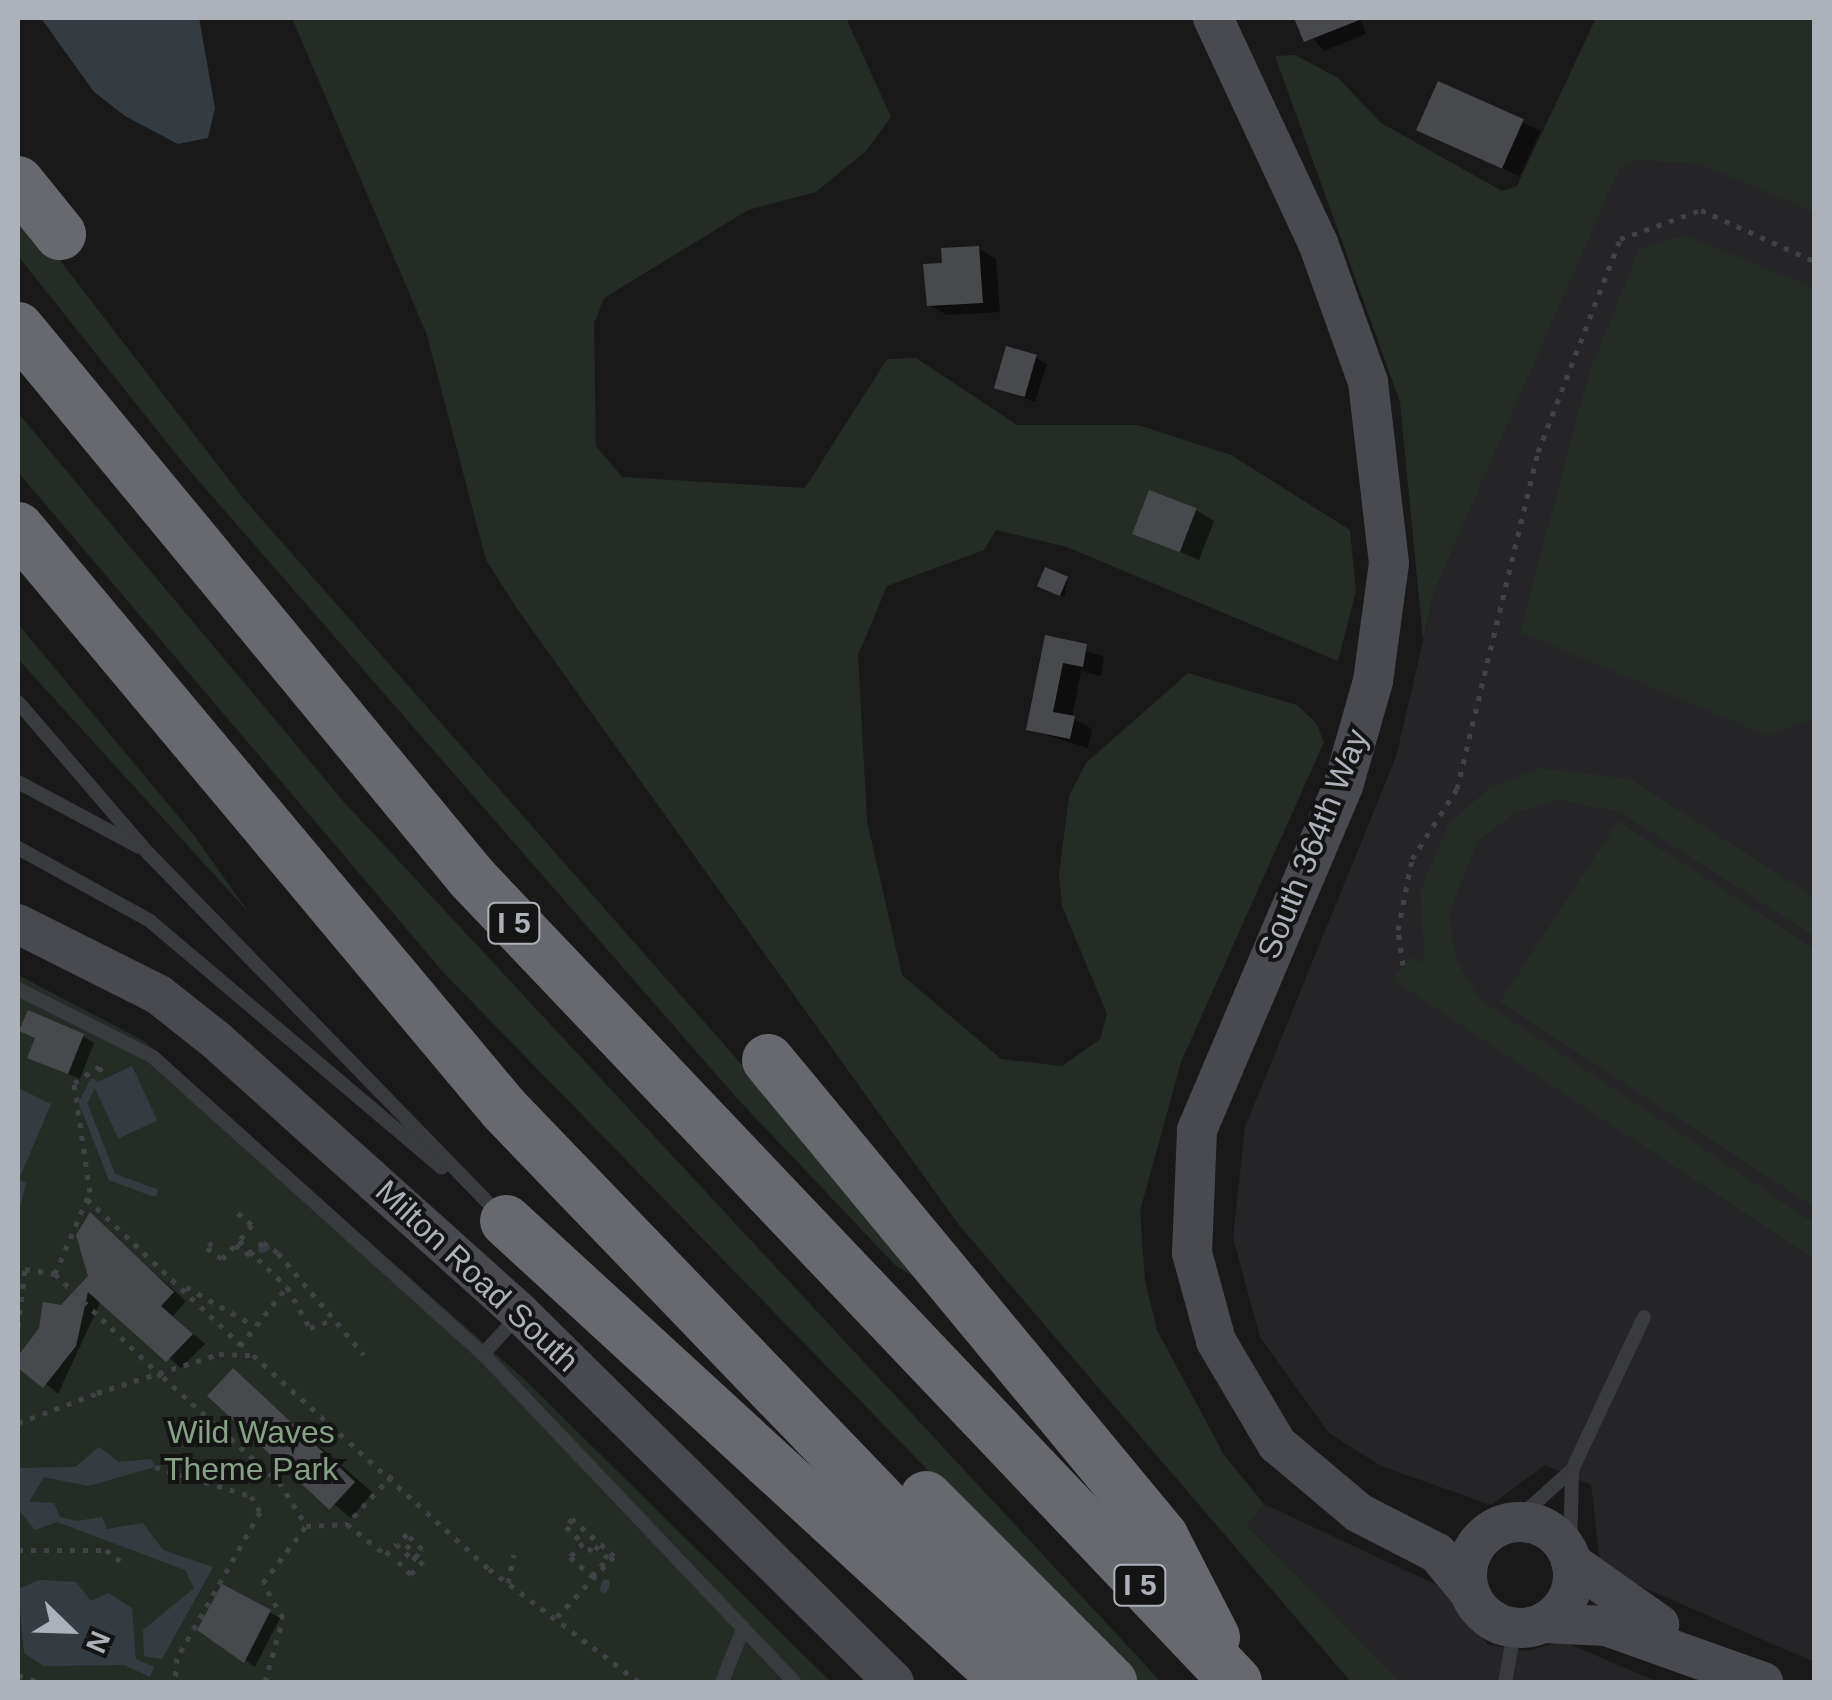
<!DOCTYPE html>
<style>
body{margin:0}
#map{position:relative;width:1832px;height:1700px;overflow:hidden;background:#19191a;font-family:Helvetica,sans-serif}
div>[style]{position:absolute}
[style*='--x']{left:calc(var(--x)*1px);top:calc(var(--y)*1px);width:calc(var(--w)*1px);rotate:calc(var(--a)*1deg)}
.built>*{inset:0;background:#252527}
.green>*{inset:0;background:#252c26}
.water>*{inset:0;background:#343c42;transform-origin:0 0}
.shadow>*{inset:0;background:#0007;transform-origin:0 0}
.stream>*{height:8px;margin:-4px;padding:0 4px;transform-origin:4px;border-radius:4px;background:#343c42}
.building>*{inset:0;background:#48494d;transform-origin:0 0}
.path>*{height:5px;margin-top:-2.5px;transform-origin:0;background:repeating-linear-gradient(90deg,#404246 0 5px,transparent 0 13px)}
.lane>*{height:14px;margin:-7px;padding:0 7px;transform-origin:7px;border-radius:7px;background:#3a3b3f}
.secondary>*{height:40px;margin:-20px;padding:0 20px;transform-origin:20px;border-radius:20px;background:#484a4f}
.secondary>.ring{margin:-20px;padding:0;box-sizing:content-box;background:none;border:40px solid #484a4f;border-radius:50%}
.highway>*{height:52px;margin:-26px;padding:0 26px;transform-origin:26px;border-radius:26px;background:#67696f}
.path-bridge>*{height:5px;margin-top:-2.5px;transform-origin:0;background:repeating-linear-gradient(90deg,#404246 0 5px,transparent 0 13px)}
span{translate:-50% -50%;white-space:nowrap;text-align:center;line-height:1.15;-webkit-text-stroke:8px #141415;paint-order:stroke}
.shield-label span{padding:2px 8px;background:#141415;border:2px solid;border-radius:8px;-webkit-text-stroke-width:0}
.shield-label{font-size:30px;color:#adb1b9;font-weight:700}
.street-label{font-size:32px;color:#adb1b9}
.park-label{font-size:32px;color:#86a186}
.frame{position:absolute;inset:0;border:20px solid #adb1b9;pointer-events:none}
.north{position:absolute;left:20px;top:1580px;width:100px;height:100px;-webkit-text-stroke:8px #141415;paint-order:stroke;rotate:113deg;font-size:28px;font-weight:700;line-height:40px;text-align:center;color:#adb1b9}
.north::after{content:'';display:block;margin:auto;width:35px;height:45px;background:#adb1b9;clip-path:polygon(50% 0,100% 100%,50% 72%,0 100%)}
</style>
<div id="map">
<div class="built">
<i style="clip-path:polygon(1684px 18px,1814px 55px,1814px 1662px,1601px 1569px,1591px 1485px,1545px 1465px,1491px 1505px,1381px 1466px,1329px 1433px,1260px 1337px,1233px 1238px,1245px 1127px,1396px 757px,1435px 590px)"></i>
<i style="clip-path:polygon(1264px 1504px,1443px 1588px,1488px 1645px,1528px 1651px,1562px 1641px,1658px 1682px,1401px 1682px,1247px 1526px)"></i>
</div>
<div class="green">
<i style="clip-path:polygon(292px 18px,846px 18px,891px 117px,866px 151px,816px 192px,748px 210px,604px 298px,594px 323px,596px 446px,622px 477px,805px 488px,887px 359px,916px 358px,1017px 425px,1138px 425px,1231px 455px,1350px 530px,1356px 591px,1338px 661px,1067px 547px,996px 530px,984px 550px,887px 586px,858px 655px,867px 821px,902px 975px,1001px 1059px,1062px 1066px,1100px 1039px,1107px 1014px,1062px 906px,1059px 875px,1069px 796px,1086px 763px,1188px 673px,1297px 705px,1316px 723px,1324px 742px,1181px 1062px,1140px 1211px,1145px 1281px,1157px 1330px,1224px 1455px,1264px 1504px,1247px 1526px,1401px 1682px,1351px 1682px,959px 1225px,518px 610px,486px 560px,427px 335px)"></i>
<i style="clip-path:polygon(1596px 18px,1814px 18px,1814px 212px,1700px 164px,1638px 160px,1619px 169px,1435px 590px,1423px 640px,1400px 402px,1275px 56px,1295px 55px,1338px 78px,1381px 123px,1502px 191px,1517px 186px)"></i>
<i style="clip-path:polygon(18px 206px,243px 498px,890px 1233px,921px 1281px,895px 1265px,735px 1096px,184px 464px,18px 256px)"></i>
<i style="clip-path:polygon(1684px 235px,1814px 288px,1814px 717px,1768px 736px,1520px 632px,1589px 373px,1639px 249px)"></i>
<i style="clip-path:polygon(18px 413px,344px 802px,1161px 1682px,1134px 1682px,444px 973px,18px 472px)"></i>
<i style="clip-path:polygon(18px 624px,193px 834px,249px 913px,18px 659px)"></i>
<i style="clip-path:polygon(1540px 768px,1630px 779px,1814px 897px,1814px 936px,1620px 812px,1559px 800px,1514px 813px,1477px 842px,1449px 914px,1456px 960px,1480px 1000px,1814px 1223px,1814px 1259px,1393px 980px,1408px 957px,1425px 964px,1420px 892px,1448px 825px,1489px 788px)"></i>
<i style="clip-path:polygon(1618px 821px,1814px 949px,1814px 1207px,1500px 1002px)"></i>
<i style="clip-path:polygon(18px 975px,144px 1041px,524px 1379px,831px 1682px,18px 1682px)"></i>
</div>
<div class="water">
<i style="clip-path:polygon(41px 18px,199px 18px,215px 108px,208px 138px,178px 144px,125px 116px,94px 92px)"></i>
<i style="left:132px;top:1066px;width:60px;height:43px;rotate:65deg"></i>
<i style="clip-path:polygon(18px 1088px,51px 1104px,19px 1179px,26px 1183px,18px 1215px)"></i>
<i style="clip-path:polygon(99px 1447px,119px 1462px,151px 1459px,155px 1467px,88px 1486px,44px 1477px,29px 1502px,54px 1503px,60px 1517px,77px 1521px,102px 1517px,107px 1529px,143px 1523px,163px 1550px,213px 1567px,162px 1659px,144px 1656px,143px 1630px,194px 1588px,185px 1570px,57px 1522px,35px 1530px,18px 1509px,18px 1468px,75px 1467px)"></i>
<i style="clip-path:polygon(40px 1580px,76px 1582px,91px 1601px,108px 1593px,132px 1608px,136px 1659px,154px 1667px,150px 1677px,124px 1665px,44px 1666px,24px 1653px,18px 1589px)"></i>
</div>
<div class="shadow">
<i style="clip-path:polygon(1295px 18px,1360px 18px,1366px 34px,1324px 51px)"></i>
<i style="left:1440px;top:84px;width:111px;height:50px;rotate:25deg"></i>
<i style="clip-path:polygon(978px 248px,996px 259px,1000px 312px,947px 315px,929px 305px,945px 265px)"></i>
<i style="clip-path:polygon(1036px 358px,1047px 364px,1035px 402px,996px 387px)"></i>
<i style="clip-path:polygon(1196px 510px,1214px 521px,1199px 560px,1136px 533px)"></i>
<i style="clip-path:polygon(1067px 579px,1065px 597px,1040px 585px)"></i>
<i style="clip-path:polygon(1047px 638px,1104px 657px,1101px 676px,1081px 671px,1072px 718px,1092px 729px,1088px 748px,1028px 729px)"></i>
<i style="clip-path:polygon(83px 1036px,94px 1043px,80px 1079px,42px 1063px)"></i>
<i style="clip-path:polygon(91px 1216px,186px 1301px,173px 1316px,205px 1344px,181px 1368px,101px 1301px,58px 1394px,18px 1359px,91px 1276px)"></i>
<i style="left:234px;top:1372px;width:184px;height:34px;rotate:41deg"></i>
<i style="clip-path:polygon(223px 1587px,280px 1618px,255px 1667px,200px 1629px)"></i>
</div>
<div class="stream">
<i style="--x:93;--y:1083;--w:22;--a:117"></i>
<i style="--x:83;--y:1103;--w:79;--a:68.6"></i>
<i style="--x:112;--y:1177;--w:44;--a:20.1"></i>
<i style="--x:262;--y:1249;--w:4;--a:-27"></i>
<i style="--x:604;--y:1589;--w:6;--a:-72"></i>
</div>
<div class="building">
<i style="clip-path:polygon(1294px 18px,1362px 18px,1362px 19px,1304px 42px)"></i>
<i style="left:1438px;top:81px;width:94px;height:54px;rotate:24deg"></i>
<i style="clip-path:polygon(979px 246px,983px 303px,927px 306px,923px 264px,942px 263px,941px 248px)"></i>
<i style="left:1006px;top:346px;width:32px;height:44px;rotate:16deg"></i>
<i style="left:1149px;top:490px;width:51px;height:47px;rotate:21deg"></i>
<i style="left:1045px;top:567px;width:25px;height:21px;rotate:23deg"></i>
<i style="clip-path:polygon(1045px 635px,1087px 644px,1083px 667px,1063px 663px,1053px 712px,1075px 716px,1070px 739px,1026px 730px)"></i>
<i style="clip-path:polygon(28px 1010px,84px 1034px,68px 1074px,27px 1058px,35px 1038px,19px 1031px)"></i>
<i style="clip-path:polygon(90px 1212px,174px 1292px,161px 1306px,193px 1334px,166px 1362px,88px 1292px,76px 1346px,43px 1388px,18px 1368px,18px 1356px,39px 1328px,43px 1302px,61px 1305px,88px 1276px,76px 1235px)"></i>
<i style="left:233px;top:1368px;width:167px;height:38px;rotate:43deg"></i>
<i style="clip-path:polygon(222px 1584px,271px 1610px,244px 1663px,197px 1630px)"></i>
</div>
<div class="path">
<i style="--x:1403;--y:965;--w:35;--a:-98"></i>
<i style="--x:1398;--y:930;--w:72;--a:-78.8"></i>
<i style="--x:1412;--y:859;--w:83;--a:-57.3"></i>
<i style="--x:1457;--y:789;--w:347;--a:-76.5"></i>
<i style="--x:1538;--y:452;--w:228;--a:-68.9"></i>
<i style="--x:1620;--y:239;--w:86;--a:-19.7"></i>
<i style="--x:1701;--y:210;--w:124;--a:24.3"></i>
<i style="--x:87;--y:1199;--w:212;--a:43.5"></i>
<i style="--x:238;--y:1213;--w:18;--a:41"></i>
<i style="--x:252;--y:1225;--w:19;--a:129"></i>
<i style="--x:240;--y:1240;--w:15;--a:62"></i>
<i style="--x:212;--y:1242;--w:8;--a:130"></i>
<i style="--x:207;--y:1248;--w:19;--a:36"></i>
<i style="--x:222;--y:1259;--w:19;--a:-47"></i>
<i style="--x:235;--y:1245;--w:18;--a:34"></i>
<i style="--x:250;--y:1255;--w:18;--a:-45"></i>
<i style="--x:263;--y:1242;--w:19;--a:36"></i>
<i style="--x:278;--y:1253;--w:133;--a:49.9"></i>
<i style="--x:55;--y:1274;--w:89;--a:-66.9"></i>
<i style="--x:90;--y:1192;--w:110;--a:-98.4"></i>
<i style="--x:74;--y:1083;--w:30;--a:-33"></i>
<i style="--x:99;--y:1067;--w:13;--a:58"></i>
<i style="--x:186;--y:1287;--w:77;--a:29.6"></i>
<i style="--x:18;--y:1327;--w:58;--a:-83.1"></i>
<i style="--x:25;--y:1269;--w:30;--a:9"></i>
<i style="--x:55;--y:1274;--w:149;--a:43.9"></i>
<i style="--x:310;--y:1328;--w:23;--a:-20"></i>
<i style="--x:240;--y:1346;--w:75;--a:-51.5"></i>
<i style="--x:287;--y:1287;--w:51;--a:60.9"></i>
<i style="--x:163;--y:1377;--w:156;--a:42.2"></i>
<i style="--x:279;--y:1482;--w:51;--a:57.9"></i>
<i style="--x:97;--y:1393;--w:128;--a:-17.7"></i>
<i style="--x:219;--y:1354;--w:34;--a:2"></i>
<i style="--x:253;--y:1355;--w:319;--a:42.2"></i>
<i style="--x:489;--y:1569;--w:188;--a:37"></i>
<i style="--x:18;--y:1423;--w:85;--a:-20.6"></i>
<i style="--x:155;--y:1467;--w:100;--a:16.8"></i>
<i style="--x:251;--y:1496;--w:18;--a:61"></i>
<i style="--x:260;--y:1512;--w:168;--a:119.6"></i>
<i style="--x:177;--y:1658;--w:24;--a:95"></i>
<i style="--x:392;--y:1475;--w:67;--a:132.6"></i>
<i style="--x:347;--y:1524;--w:50;--a:38.5"></i>
<i style="--x:386;--y:1555;--w:15;--a:-48"></i>
<i style="--x:396;--y:1544;--w:23;--a:43"></i>
<i style="--x:413;--y:1560;--w:14;--a:-51"></i>
<i style="--x:422;--y:1549;--w:21;--a:-135"></i>
<i style="--x:407;--y:1534;--w:10;--a:135"></i>
<i style="--x:18;--y:1550;--w:88;--a:0"></i>
<i style="--x:106;--y:1550;--w:18;--a:38"></i>
<i style="--x:590;--y:1552;--w:10;--a:-84"></i>
<i style="--x:398;--y:1562;--w:18;--a:43"></i>
<i style="--x:411;--y:1574;--w:18;--a:-47"></i>
<i style="--x:508;--y:1583;--w:29;--a:-78"></i>
<i style="--x:557;--y:1617;--w:83;--a:-46.9"></i>
<i style="--x:614;--y:1556;--w:56;--a:-138.6"></i>
<i style="--x:572;--y:1519;--w:10;--a:127"></i>
<i style="--x:566;--y:1527;--w:23;--a:43"></i>
<i style="--x:583;--y:1543;--w:19;--a:133"></i>
<i style="--x:570;--y:1557;--w:29;--a:41"></i>
<i style="--x:592;--y:1576;--w:24;--a:-48"></i>
<i style="--x:608;--y:1558;--w:23;--a:-137"></i>
<i style="--x:18;--y:1675;--w:21;--a:19"></i>
<i style="--x:265;--y:1682;--w:66;--a:-74.3"></i>
<i style="--x:283;--y:1618;--w:40;--a:-119.7"></i>
<i style="--x:263;--y:1583;--w:71;--a:-53"></i>
<i style="--x:306;--y:1526;--w:41;--a:-2.8"></i>
</div>
<div class="lane">
<i style="--x:18;--y:702;--w:199;--a:49.3"></i>
<i style="--x:148;--y:853;--w:502;--a:45.81"></i>
<i style="--x:18;--y:782;--w:137;--a:28.2"></i>
<i style="--x:18;--y:848;--w:151;--a:28.9"></i>
<i style="--x:150;--y:921;--w:382;--a:40.2"></i>
<i style="--x:18;--y:989;--w:151;--a:26.7"></i>
<i style="--x:153;--y:1057;--w:444;--a:42"></i>
<i style="--x:483;--y:1354;--w:452;--a:46.5"></i>
<i style="--x:483;--y:1354;--w:54;--a:-47.2"></i>
<i style="--x:1514;--y:1522;--w:78;--a:-41.9"></i>
<i style="--x:1572;--y:1470;--w:169;--a:-64.8"></i>
<i style="--x:1570;--y:1554;--w:83;--a:-88.6"></i>
<i style="--x:722;--y:1682;--w:57;--a:-68.4"></i>
<i style="--x:1505;--y:1682;--w:55;--a:-79.5"></i>
</div>
<div class="secondary">
<i style="--x:1213;--y:18;--w:248;--a:65"></i>
<i style="--x:1318;--y:243;--w:148;--a:70.2"></i>
<i style="--x:1368;--y:382;--w:182;--a:83.4"></i>
<i style="--x:1389;--y:563;--w:119;--a:97.7"></i>
<i style="--x:1373;--y:681;--w:109;--a:105.9"></i>
<i style="--x:1343;--y:786;--w:374;--a:113"></i>
<i style="--x:1197;--y:1130;--w:123;--a:92.3"></i>
<i style="--x:1192;--y:1253;--w:91;--a:74.7"></i>
<i style="--x:1216;--y:1341;--w:120;--a:59.4"></i>
<i style="--x:1277;--y:1444;--w:107;--a:40.1"></i>
<i style="--x:1359;--y:1513;--w:88;--a:27.1"></i>
<i style="--x:1437;--y:1553;--w:52;--a:50.5"></i>
<i style="--x:18;--y:924;--w:158;--a:26.7"></i>
<i style="--x:159;--y:995;--w:73;--a:38.3"></i>
<i style="--x:216;--y:1040;--w:409;--a:41.9"></i>
<i style="--x:520;--y:1313;--w:525;--a:44.61"></i>
<i class="ring" style="left:1467px;top:1522px;width:66px;height:66px"></i>
<i style="--x:1571;--y:1562;--w:108;--a:35.2"></i>
<i style="--x:1544;--y:1623;--w:62;--a:2.8"></i>
<i style="--x:1606;--y:1626;--w:167;--a:19.6"></i>
</div>
<div class="highway">
<i style="--x:18;--y:182;--w:67;--a:51.1"></i>
<i style="--x:18;--y:328;--w:713;--a:50.46"></i>
<i style="--x:472;--y:878;--w:1109;--a:46.46"></i>
<i style="--x:18;--y:528;--w:757;--a:50.09"></i>
<i style="--x:504;--y:1109;--w:795;--a:46.12"></i>
<i style="--x:768;--y:1060;--w:618;--a:50.38"></i>
<i style="--x:1162;--y:1536;--w:114;--a:62.8"></i>
<i style="--x:506;--y:1221;--w:682;--a:42.56"></i>
<i style="--x:926;--y:1497;--w:262;--a:45"></i>
</div>
<div class="path-bridge">
<i style="--x:239;--y:1241;--w:66;--a:43.8"></i>
<i style="--x:406;--y:1545;--w:23;--a:43"></i>
</div>
<div class="shield-label">
<span style="left:514px;top:923px">I 5</span>
<span style="left:1140px;top:1585px">I 5</span>
</div>
<div class="street-label">
<span style="left:1313px;top:844px;rotate:-68deg">South 364th Way</span>
<span style="left:477px;top:1276px;rotate:43deg">Milton Road South</span>
</div>
<div class="park-label">
<span style="left:251px;top:1451px">Wild Waves<br>Theme Park</span>
</div>
<div class="frame"></div>
<div class="north">N</div>
</div>
